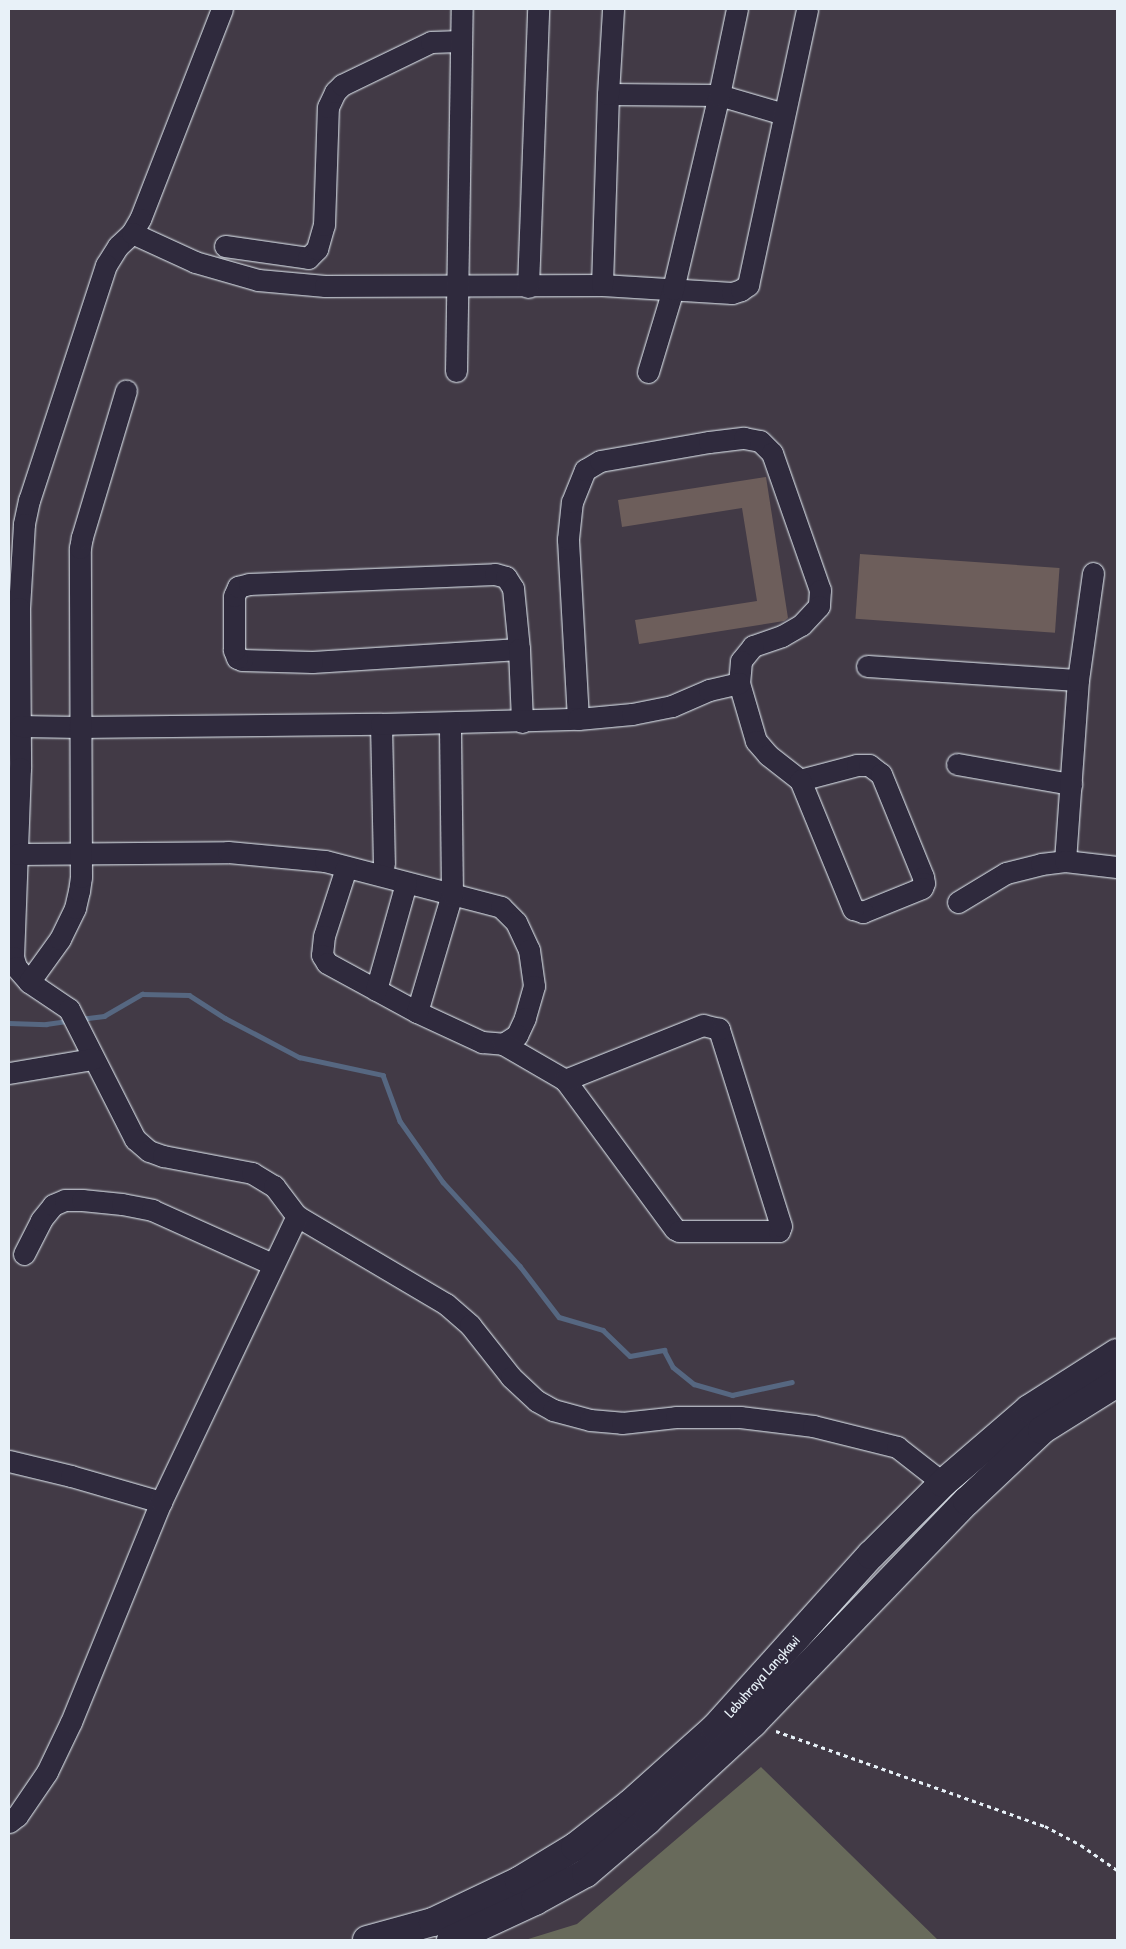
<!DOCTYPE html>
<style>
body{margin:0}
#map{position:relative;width:1126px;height:1949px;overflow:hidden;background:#423a46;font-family:"Patrick Hand",sans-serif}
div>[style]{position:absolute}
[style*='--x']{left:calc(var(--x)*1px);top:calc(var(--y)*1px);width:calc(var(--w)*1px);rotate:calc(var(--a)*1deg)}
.green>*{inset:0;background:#686a5b}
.stream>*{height:4.5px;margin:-2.25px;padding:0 2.25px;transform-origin:2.25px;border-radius:2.25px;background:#566781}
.building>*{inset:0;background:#6d5e5b;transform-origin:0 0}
.path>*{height:2.5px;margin-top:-1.25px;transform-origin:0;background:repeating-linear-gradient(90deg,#e8f1f8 0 4px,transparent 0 8px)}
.roads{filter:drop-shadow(0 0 1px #e8f1f8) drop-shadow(0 0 1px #e8f1f8)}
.minor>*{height:21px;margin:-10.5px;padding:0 10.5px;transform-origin:10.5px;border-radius:10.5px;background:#2f2a3d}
.major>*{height:28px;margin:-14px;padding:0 14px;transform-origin:14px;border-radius:14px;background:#2f2a3d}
span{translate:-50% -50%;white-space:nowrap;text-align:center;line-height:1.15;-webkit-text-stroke:4.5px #2f2a3d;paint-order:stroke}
.street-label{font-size:15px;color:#e8f1f8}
.frame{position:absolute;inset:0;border:10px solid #e8f1f8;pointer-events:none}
</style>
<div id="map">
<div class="green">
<i style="clip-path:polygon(761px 1767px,938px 1940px,525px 1940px,577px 1924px)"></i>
</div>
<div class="stream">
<i style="--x:80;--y:1019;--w:24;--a:-7"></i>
<i style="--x:104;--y:1016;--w:44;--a:-30.1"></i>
<i style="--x:142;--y:994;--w:47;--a:1.2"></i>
<i style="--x:189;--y:995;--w:43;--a:32.6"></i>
<i style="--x:225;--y:1018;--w:84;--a:27.8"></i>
<i style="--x:299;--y:1057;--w:86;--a:12.1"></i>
<i style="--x:383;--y:1075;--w:49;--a:69.7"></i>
<i style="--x:400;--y:1121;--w:75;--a:54.8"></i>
<i style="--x:443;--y:1182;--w:114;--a:47.5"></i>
<i style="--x:520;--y:1266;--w:64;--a:52.6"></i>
<i style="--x:559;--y:1317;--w:46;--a:16.5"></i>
<i style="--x:603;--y:1330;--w:37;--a:44"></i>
<i style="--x:630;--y:1356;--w:35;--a:-10"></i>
<i style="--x:664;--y:1350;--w:19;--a:62"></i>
<i style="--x:673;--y:1367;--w:27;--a:39"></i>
<i style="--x:694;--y:1384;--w:40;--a:16"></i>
<i style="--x:732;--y:1395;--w:61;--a:-12.2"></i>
<i style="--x:9;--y:1023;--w:37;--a:2"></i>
<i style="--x:46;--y:1024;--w:22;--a:-8"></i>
</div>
<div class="building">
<i style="clip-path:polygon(766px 477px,788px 618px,784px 621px,639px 644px,635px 620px,757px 601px,742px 508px,622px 527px,618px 500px)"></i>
<i style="left:860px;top:554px;width:200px;height:65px;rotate:4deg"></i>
</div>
<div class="path">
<i style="--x:776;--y:1731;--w:285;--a:19.5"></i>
<i style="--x:1045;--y:1826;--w:41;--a:27.8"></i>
<i style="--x:1081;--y:1845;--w:44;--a:34.8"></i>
</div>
<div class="roads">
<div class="minor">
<i style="--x:222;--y:9;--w:225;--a:111.3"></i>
<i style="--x:140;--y:219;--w:16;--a:120"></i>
<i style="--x:132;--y:233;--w:19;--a:137"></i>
<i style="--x:118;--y:246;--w:22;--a:122"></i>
<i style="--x:106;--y:265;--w:247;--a:108.1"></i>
<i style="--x:29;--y:500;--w:25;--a:102"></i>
<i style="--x:24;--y:524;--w:84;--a:93.4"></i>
<i style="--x:19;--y:608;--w:160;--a:89.6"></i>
<i style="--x:20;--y:768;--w:189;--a:92.1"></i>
<i style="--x:13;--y:957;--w:10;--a:73"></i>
<i style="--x:16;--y:967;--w:20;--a:49"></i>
<i style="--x:29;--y:982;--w:48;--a:34"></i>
<i style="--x:69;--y:1009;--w:146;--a:63.1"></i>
<i style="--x:135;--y:1139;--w:18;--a:41"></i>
<i style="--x:149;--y:1151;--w:15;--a:20"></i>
<i style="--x:163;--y:1156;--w:91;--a:10.8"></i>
<i style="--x:252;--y:1173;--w:26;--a:31"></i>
<i style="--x:274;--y:1186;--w:38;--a:53"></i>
<i style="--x:297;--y:1216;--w:173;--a:30.6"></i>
<i style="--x:446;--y:1304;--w:32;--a:41"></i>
<i style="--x:470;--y:1325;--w:66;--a:51.7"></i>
<i style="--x:511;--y:1377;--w:35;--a:43"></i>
<i style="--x:537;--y:1401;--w:18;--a:29"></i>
<i style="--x:553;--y:1410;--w:38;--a:15"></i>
<i style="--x:590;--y:1420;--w:32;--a:5"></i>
<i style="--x:622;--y:1423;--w:54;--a:-6.3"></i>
<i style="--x:676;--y:1417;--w:64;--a:0"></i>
<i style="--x:740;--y:1417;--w:74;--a:7"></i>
<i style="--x:813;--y:1426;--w:87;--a:14"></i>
<i style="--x:897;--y:1447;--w:58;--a:38"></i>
<i style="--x:608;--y:94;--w:111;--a:0.5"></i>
<i style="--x:719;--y:95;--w:68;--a:16.3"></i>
<i style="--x:132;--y:233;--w:69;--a:24.7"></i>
<i style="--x:195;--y:262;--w:66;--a:15.9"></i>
<i style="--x:258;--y:280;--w:67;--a:5.1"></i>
<i style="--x:325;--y:286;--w:277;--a:-0.2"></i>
<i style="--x:602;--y:285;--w:130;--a:3.5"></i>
<i style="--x:732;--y:293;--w:9;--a:-18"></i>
<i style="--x:741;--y:290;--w:9;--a:-36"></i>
<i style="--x:748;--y:285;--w:282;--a:-77.9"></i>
<i style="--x:225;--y:246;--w:84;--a:8.2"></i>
<i style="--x:308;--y:258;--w:13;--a:-45"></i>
<i style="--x:317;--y:249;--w:25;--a:-74"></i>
<i style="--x:324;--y:225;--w:118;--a:-88.1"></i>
<i style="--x:328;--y:107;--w:17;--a:-65"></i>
<i style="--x:335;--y:92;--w:10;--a:-45"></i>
<i style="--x:342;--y:85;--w:99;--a:-25.8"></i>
<i style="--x:431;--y:42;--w:29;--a:-2"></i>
<i style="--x:602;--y:285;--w:191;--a:-88.2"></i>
<i style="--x:608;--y:94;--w:85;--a:-86.6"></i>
<i style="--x:528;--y:287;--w:278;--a:-87.9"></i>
<i style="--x:456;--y:371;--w:362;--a:-89.1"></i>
<i style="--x:648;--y:372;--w:87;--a:-73.2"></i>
<i style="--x:673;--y:289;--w:199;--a:-76.7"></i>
<i style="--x:719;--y:95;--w:88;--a:-78.2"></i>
<i style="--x:519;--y:649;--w:207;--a:176.4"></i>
<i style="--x:312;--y:662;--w:70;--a:-178.4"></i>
<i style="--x:242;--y:660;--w:5;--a:-158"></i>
<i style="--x:237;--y:658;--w:9;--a:-111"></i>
<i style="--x:234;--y:650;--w:54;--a:-90"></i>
<i style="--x:234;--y:596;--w:10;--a:-66"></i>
<i style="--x:238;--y:587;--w:11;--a:-15"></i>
<i style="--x:249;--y:584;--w:246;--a:-2.3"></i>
<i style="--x:495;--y:574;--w:11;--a:15"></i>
<i style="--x:506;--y:577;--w:13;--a:58"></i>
<i style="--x:513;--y:588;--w:61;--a:84.4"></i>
<i style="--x:519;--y:649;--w:73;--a:87.6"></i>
<i style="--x:867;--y:666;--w:211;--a:3.8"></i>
<i style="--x:578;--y:719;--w:180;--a:-93.2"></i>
<i style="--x:568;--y:539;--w:37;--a:-84"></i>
<i style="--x:572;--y:502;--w:35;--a:-68"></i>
<i style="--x:585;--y:470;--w:17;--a:-31"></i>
<i style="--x:600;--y:461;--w:111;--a:-9.9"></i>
<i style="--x:709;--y:442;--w:35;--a:-7"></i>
<i style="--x:744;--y:438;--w:16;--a:11"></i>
<i style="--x:760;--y:441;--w:17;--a:45"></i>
<i style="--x:772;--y:453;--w:145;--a:70.7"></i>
<i style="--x:820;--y:590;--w:16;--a:94"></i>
<i style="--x:819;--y:606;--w:26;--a:133"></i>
<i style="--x:801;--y:625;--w:22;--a:150"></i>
<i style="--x:782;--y:636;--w:31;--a:161"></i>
<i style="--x:753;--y:646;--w:19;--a:129"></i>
<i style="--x:741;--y:661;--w:22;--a:95"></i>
<i style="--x:739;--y:683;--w:60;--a:73.7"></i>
<i style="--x:756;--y:741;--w:18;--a:49"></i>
<i style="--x:768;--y:755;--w:41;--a:38"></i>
<i style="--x:800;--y:780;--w:59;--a:-14.7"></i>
<i style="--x:857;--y:765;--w:12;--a:0"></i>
<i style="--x:869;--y:765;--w:15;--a:37"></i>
<i style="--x:881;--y:774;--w:111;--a:67.8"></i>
<i style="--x:923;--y:877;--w:6;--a:81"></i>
<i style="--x:924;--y:883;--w:5;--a:112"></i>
<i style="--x:922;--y:888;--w:64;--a:157.9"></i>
<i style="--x:863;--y:912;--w:10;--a:-163"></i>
<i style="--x:853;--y:909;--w:139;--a:-112.3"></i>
<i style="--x:381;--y:724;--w:140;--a:88.8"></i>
<i style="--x:20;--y:726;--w:59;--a:1"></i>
<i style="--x:79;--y:727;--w:302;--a:-0.6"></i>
<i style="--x:381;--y:724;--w:197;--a:-1.5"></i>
<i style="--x:578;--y:719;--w:54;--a:-5.3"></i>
<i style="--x:632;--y:714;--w:41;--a:-11.3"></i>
<i style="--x:672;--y:706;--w:40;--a:-23.4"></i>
<i style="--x:709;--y:690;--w:31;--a:-13"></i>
<i style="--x:957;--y:764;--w:116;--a:10"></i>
<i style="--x:18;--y:854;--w:210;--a:-0.5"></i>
<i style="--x:228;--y:852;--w:97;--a:5.3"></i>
<i style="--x:325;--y:861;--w:182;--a:14.6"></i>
<i style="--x:501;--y:907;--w:21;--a:45"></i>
<i style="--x:516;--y:922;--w:31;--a:65"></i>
<i style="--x:529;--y:950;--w:36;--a:82"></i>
<i style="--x:534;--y:986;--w:33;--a:106"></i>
<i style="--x:525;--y:1018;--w:19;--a:115"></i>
<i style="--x:517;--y:1035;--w:17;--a:147"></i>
<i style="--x:1065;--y:861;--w:181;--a:-85.9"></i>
<i style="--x:1078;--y:680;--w:108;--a:-82"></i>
<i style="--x:346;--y:868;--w:71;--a:107.9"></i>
<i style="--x:324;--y:936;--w:19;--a:96"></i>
<i style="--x:322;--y:955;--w:9;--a:58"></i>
<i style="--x:327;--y:963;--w:102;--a:28.6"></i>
<i style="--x:417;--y:1012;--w:72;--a:24.8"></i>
<i style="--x:482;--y:1042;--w:21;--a:5"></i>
<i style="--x:503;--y:1044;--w:72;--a:30.1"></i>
<i style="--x:565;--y:1080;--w:185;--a:53.6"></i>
<i style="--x:675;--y:1229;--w:4;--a:27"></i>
<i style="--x:679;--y:1231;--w:100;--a:0"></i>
<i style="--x:779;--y:1231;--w:5;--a:-68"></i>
<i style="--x:781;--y:1226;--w:207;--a:-107.5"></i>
<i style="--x:719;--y:1029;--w:16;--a:-166"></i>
<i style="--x:703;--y:1025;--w:149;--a:158.3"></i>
<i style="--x:958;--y:902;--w:56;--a:-31.1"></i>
<i style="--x:1006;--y:873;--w:36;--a:-14"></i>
<i style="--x:1041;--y:864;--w:24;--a:-7"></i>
<i style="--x:1065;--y:861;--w:52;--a:6.6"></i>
<i style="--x:29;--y:982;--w:53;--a:-54.2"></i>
<i style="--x:60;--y:939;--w:34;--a:-64"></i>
<i style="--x:75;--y:908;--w:17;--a:-77"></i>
<i style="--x:79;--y:891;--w:14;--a:-82"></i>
<i style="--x:81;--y:877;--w:329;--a:-90.2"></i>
<i style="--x:80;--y:548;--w:11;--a:-80"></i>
<i style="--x:82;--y:537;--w:153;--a:-73.3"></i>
<i style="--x:376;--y:990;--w:111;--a:-74.3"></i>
<i style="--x:417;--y:1012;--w:123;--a:-73.5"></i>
<i style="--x:452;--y:894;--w:171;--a:-90.7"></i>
<i style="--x:9;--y:1073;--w:85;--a:-9.5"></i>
<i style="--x:24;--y:1254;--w:38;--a:-63"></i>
<i style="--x:41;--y:1220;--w:19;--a:-51"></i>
<i style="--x:53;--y:1205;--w:13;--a:-23"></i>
<i style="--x:65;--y:1200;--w:17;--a:0"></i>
<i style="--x:82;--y:1200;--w:40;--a:5.7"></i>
<i style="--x:122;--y:1204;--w:31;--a:11"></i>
<i style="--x:152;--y:1210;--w:132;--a:24.2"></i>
<i style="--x:9;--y:1461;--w:64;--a:13.6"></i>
<i style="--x:71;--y:1476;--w:94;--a:16.1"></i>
<i style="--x:9;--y:1822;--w:10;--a:-37"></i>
<i style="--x:17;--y:1816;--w:53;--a:-55.7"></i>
<i style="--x:47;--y:1772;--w:55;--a:-64.4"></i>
<i style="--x:71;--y:1722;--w:238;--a:-67.8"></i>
<i style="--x:161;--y:1502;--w:317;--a:-64.6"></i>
</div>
<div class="major">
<i style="--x:367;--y:1940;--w:68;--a:-15.3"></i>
<i style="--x:433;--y:1922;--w:95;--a:-25.5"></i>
<i style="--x:519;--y:1881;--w:66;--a:-31.3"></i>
<i style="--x:575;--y:1847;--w:70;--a:-38"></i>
<i style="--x:630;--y:1804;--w:114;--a:-41.8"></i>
<i style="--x:715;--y:1728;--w:233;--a:-48"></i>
<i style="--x:871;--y:1555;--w:102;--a:-45"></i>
<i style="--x:943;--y:1483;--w:113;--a:-40.7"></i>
<i style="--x:1029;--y:1409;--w:104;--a:-32.5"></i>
<i style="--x:451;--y:1940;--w:93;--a:-24.9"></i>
<i style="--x:535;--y:1901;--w:58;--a:-28.8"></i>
<i style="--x:586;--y:1873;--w:82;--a:-40.5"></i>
<i style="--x:648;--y:1820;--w:143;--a:-42.7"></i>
<i style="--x:753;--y:1723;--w:308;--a:-46.1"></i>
<i style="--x:967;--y:1501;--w:103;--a:-43.4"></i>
<i style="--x:1042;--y:1430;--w:89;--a:-32.1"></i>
</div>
</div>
<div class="street-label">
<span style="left:762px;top:1676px;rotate:-48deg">Lebuhraya Langkawi</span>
</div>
<div class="frame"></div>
</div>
